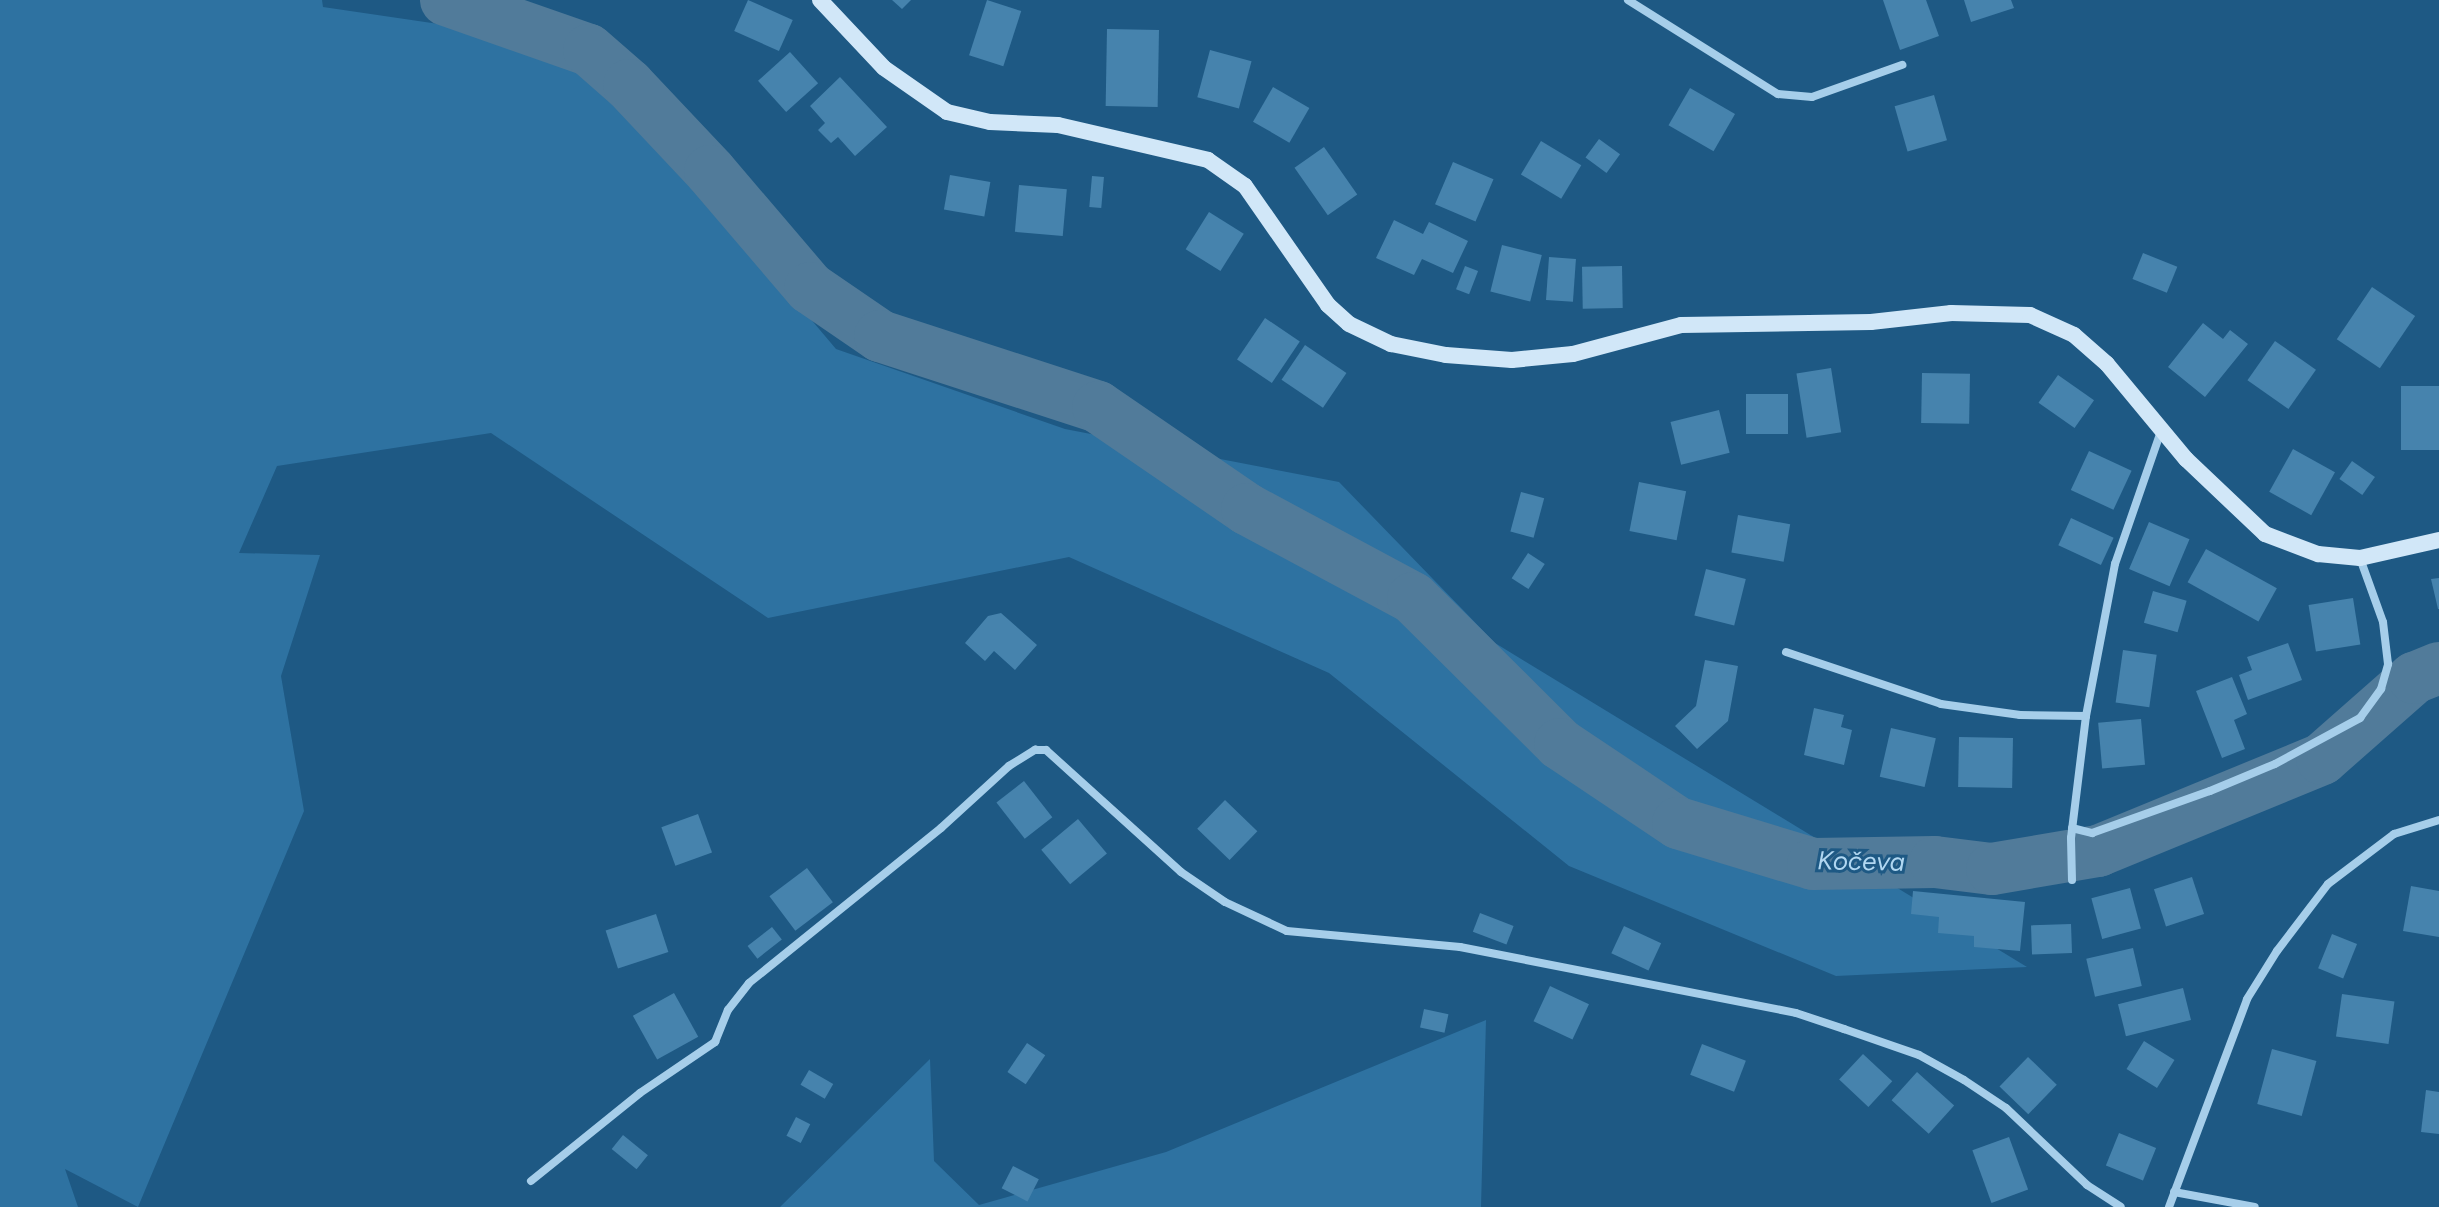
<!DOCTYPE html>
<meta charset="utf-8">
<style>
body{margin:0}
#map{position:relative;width:2439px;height:1207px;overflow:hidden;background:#1e5984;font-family:Figtree,sans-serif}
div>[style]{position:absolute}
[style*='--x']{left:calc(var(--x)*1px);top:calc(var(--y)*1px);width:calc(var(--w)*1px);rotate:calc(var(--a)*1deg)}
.green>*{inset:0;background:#2e72a1}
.river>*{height:52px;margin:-26px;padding:0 26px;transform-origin:26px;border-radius:26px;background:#517b9a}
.building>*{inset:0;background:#4683ad;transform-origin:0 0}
.minor>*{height:8px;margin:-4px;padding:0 4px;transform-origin:4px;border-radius:4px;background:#a6ceea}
.secondary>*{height:16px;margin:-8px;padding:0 8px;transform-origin:8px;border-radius:8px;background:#d1e7f8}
span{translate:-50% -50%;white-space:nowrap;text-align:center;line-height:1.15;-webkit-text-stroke:6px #1e5984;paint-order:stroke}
.water-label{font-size:26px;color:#b1d7f1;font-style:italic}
</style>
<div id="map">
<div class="green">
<i style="clip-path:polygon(0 0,322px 0,323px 7px,560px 42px,678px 162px,836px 349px,1065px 429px,1339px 482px,1495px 643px,2027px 967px,1836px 976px,1569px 866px,1329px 673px,1069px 557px,768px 618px,491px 433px,277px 466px,239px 553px,320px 555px,281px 676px,304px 811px,138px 1207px,65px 1169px,78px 1207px,0 1207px)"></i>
<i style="clip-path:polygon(1486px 1020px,1481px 1207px,780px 1207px,930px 1059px,934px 1161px,979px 1205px,1166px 1152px)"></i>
</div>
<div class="river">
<i style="--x:446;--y:0;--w:151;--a:19.3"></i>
<i style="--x:589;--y:50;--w:53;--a:41.2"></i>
<i style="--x:629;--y:85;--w:118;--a:46.7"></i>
<i style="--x:710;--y:171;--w:154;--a:49.5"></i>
<i style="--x:810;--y:288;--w:85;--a:34.4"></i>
<i style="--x:880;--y:336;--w:229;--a:18"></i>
<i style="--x:1098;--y:407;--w:181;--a:34.4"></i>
<i style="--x:1247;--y:509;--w:188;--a:28.2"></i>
<i style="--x:1413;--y:598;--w:207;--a:44.8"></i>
<i style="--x:1560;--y:744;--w:142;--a:33.8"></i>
<i style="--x:1678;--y:823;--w:141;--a:16.9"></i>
<i style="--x:1813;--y:864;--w:122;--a:-0.9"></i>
<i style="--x:1935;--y:862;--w:57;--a:7"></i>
<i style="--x:1992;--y:869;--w:108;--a:-9.6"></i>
<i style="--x:2098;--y:851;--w:242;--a:-22.3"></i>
<i style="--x:2322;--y:759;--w:123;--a:-41.4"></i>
<i style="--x:2414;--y:678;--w:27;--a:-22"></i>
</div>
<div class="building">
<i style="left:748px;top:0;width:49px;height:34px;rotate:24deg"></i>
<i style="clip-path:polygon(892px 0,911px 0,902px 9px)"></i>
<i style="left:987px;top:0;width:36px;height:58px;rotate:18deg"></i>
<i style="clip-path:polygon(1883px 0,1926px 0,1939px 36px,1900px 50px)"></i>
<i style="clip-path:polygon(1964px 0,2011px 0,2014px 8px,1971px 22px)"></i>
<i style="left:1107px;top:29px;width:52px;height:77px;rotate:1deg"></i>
<i style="left:1210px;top:50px;width:43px;height:49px;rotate:15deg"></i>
<i style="left:790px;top:52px;width:42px;height:43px;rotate:48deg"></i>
<i style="clip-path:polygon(840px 77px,887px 127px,855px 156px,838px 137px,831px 143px,818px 130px,825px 123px,810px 106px)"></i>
<i style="left:1273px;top:87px;width:42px;height:40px;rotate:30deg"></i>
<i style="left:1690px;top:88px;width:52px;height:43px;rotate:30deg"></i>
<i style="left:1934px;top:95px;width:47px;height:41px;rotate:74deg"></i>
<i style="left:1599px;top:139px;width:26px;height:23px;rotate:36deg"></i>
<i style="left:1541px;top:141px;width:47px;height:39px;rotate:31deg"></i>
<i style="left:1324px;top:147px;width:58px;height:36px;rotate:55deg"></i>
<i style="left:1453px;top:162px;width:44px;height:46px;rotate:23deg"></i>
<i style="left:950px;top:175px;width:41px;height:35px;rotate:10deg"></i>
<i style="left:1092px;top:176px;width:12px;height:31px;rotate:5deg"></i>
<i style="left:1019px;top:185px;width:48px;height:47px;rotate:5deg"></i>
<i style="left:1209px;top:212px;width:41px;height:44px;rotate:32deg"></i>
<i style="clip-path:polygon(1394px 220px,1423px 234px,1429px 222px,1468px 241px,1453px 273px,1422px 259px,1414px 275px,1376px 258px)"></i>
<i style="left:1502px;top:245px;width:41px;height:48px;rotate:14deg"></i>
<i style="left:2143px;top:253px;width:37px;height:28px;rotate:22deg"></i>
<i style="left:1549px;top:257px;width:27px;height:43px;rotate:4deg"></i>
<i style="left:1465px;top:266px;width:14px;height:25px;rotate:21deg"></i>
<i style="left:1622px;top:266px;width:42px;height:40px;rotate:89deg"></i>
<i style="left:2372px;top:287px;width:52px;height:63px;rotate:34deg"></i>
<i style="left:1265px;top:318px;width:42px;height:50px;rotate:34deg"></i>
<i style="clip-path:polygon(2203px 323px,2223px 339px,2230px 330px,2248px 344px,2205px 397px,2168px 367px)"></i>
<i style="left:2275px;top:341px;width:50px;height:48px;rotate:35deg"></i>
<i style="left:1305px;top:345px;width:50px;height:42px;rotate:34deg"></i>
<i style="left:1831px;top:368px;width:65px;height:35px;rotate:81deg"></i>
<i style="left:1922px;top:373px;width:48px;height:50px;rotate:1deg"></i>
<i style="left:2058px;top:375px;width:44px;height:34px;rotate:35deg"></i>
<i style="left:2439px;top:386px;width:64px;height:38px;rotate:90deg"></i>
<i style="left:1746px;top:394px;width:42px;height:40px"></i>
<i style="left:1719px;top:410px;width:44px;height:50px;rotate:76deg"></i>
<i style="left:2293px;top:449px;width:48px;height:49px;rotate:29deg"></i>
<i style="left:2089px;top:451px;width:47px;height:43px;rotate:25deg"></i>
<i style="left:2352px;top:461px;width:28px;height:22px;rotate:35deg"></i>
<i style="left:1639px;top:482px;width:48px;height:50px;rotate:11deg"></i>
<i style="left:1521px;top:492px;width:24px;height:41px;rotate:15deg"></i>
<i style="left:1738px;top:515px;width:53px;height:38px;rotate:10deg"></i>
<i style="left:2071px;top:518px;width:47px;height:30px;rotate:25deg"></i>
<i style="left:2149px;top:522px;width:44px;height:51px;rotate:23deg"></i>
<i style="left:2206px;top:549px;width:81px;height:38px;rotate:29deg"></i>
<i style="left:1528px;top:553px;width:20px;height:30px;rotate:33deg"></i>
<i style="left:1706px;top:569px;width:41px;height:48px;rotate:14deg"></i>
<i style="clip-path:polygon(2439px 578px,2439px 609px,2438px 609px,2431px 579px)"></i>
<i style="left:2153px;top:591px;width:35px;height:33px;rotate:16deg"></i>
<i style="left:2353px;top:598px;width:47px;height:45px;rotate:81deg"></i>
<i style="clip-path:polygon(1001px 613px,1037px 645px,1015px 670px,994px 651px,985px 661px,965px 643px,988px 616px)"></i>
<i style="clip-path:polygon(2288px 643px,2302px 680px,2248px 700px,2239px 675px,2252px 670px,2247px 657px)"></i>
<i style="left:2123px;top:650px;width:34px;height:53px;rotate:8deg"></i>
<i style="clip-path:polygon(1705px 660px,1738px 666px,1728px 721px,1697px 749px,1675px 726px,1696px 706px)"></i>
<i style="clip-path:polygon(2232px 677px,2247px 714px,2234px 720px,2245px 749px,2222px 758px,2196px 691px)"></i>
<i style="clip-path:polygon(1814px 708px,1844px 715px,1841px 727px,1852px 730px,1844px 765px,1804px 755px)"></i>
<i style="left:2141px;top:719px;width:46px;height:43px;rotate:85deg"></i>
<i style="left:1891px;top:728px;width:46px;height:50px;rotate:13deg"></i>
<i style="left:1959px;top:737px;width:54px;height:50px;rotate:1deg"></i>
<i style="left:1024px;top:781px;width:46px;height:35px;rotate:52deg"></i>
<i style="left:1225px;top:800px;width:45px;height:40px;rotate:44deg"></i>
<i style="left:698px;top:814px;width:41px;height:39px;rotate:70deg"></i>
<i style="left:1078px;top:819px;width:45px;height:48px;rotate:50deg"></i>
<i style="left:807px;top:868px;width:43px;height:47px;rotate:53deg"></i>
<i style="left:2192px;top:877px;width:39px;height:40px;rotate:72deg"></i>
<i style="clip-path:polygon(2411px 886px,2439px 891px,2439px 937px,2403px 931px)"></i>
<i style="left:2130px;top:888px;width:42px;height:40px;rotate:75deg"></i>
<i style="clip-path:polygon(1913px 891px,2025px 902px,2020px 951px,1974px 947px,1974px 936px,1938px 933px,1939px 917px,1911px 914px)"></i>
<i style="left:1480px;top:913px;width:36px;height:20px;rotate:21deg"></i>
<i style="left:656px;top:914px;width:40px;height:53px;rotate:72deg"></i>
<i style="left:2071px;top:924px;width:29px;height:40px;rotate:88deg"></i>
<i style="left:1624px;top:926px;width:41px;height:30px;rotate:25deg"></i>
<i style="left:772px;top:927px;width:16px;height:31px;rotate:52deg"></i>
<i style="left:2332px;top:934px;width:27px;height:37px;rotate:22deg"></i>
<i style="left:2133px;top:948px;width:39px;height:48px;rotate:77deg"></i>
<i style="left:1550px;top:986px;width:43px;height:39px;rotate:25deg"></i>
<i style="left:2183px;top:988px;width:33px;height:67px;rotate:76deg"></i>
<i style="left:674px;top:993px;width:50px;height:47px;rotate:61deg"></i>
<i style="left:2342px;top:994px;width:53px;height:43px;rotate:8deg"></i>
<i style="left:1424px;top:1009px;width:25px;height:19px;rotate:12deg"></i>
<i style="left:2144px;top:1041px;width:36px;height:33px;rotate:32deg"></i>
<i style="left:1027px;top:1043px;width:22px;height:35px;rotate:34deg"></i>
<i style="left:1702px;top:1044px;width:47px;height:33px;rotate:21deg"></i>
<i style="left:2272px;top:1049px;width:46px;height:57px;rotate:15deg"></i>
<i style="left:1863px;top:1054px;width:40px;height:35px;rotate:43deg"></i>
<i style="left:2028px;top:1057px;width:40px;height:41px;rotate:44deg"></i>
<i style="left:809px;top:1070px;width:28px;height:17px;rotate:30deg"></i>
<i style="left:1917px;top:1072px;width:50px;height:38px;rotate:42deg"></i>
<i style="clip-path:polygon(2426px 1090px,2439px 1092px,2439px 1134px,2421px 1132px)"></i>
<i style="left:796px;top:1117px;width:16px;height:21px;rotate:27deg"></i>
<i style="left:2119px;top:1133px;width:40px;height:35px;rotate:22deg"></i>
<i style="left:623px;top:1135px;width:32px;height:18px;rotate:39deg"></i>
<i style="left:2009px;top:1137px;width:56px;height:39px;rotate:70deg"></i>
<i style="left:1013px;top:1166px;width:29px;height:25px;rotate:27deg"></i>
</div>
<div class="minor">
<i style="--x:1628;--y:0;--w:177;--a:32.1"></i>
<i style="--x:1778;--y:94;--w:34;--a:5"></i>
<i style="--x:1812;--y:97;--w:96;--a:-19.6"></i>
<i style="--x:1786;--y:652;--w:163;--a:18.5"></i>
<i style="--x:1941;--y:704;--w:80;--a:7.9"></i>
<i style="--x:2020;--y:715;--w:66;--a:0.9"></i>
<i style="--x:2072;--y:828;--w:21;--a:14"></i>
<i style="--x:2092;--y:833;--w:125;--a:-19.6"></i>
<i style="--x:2210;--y:791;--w:70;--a:-22.6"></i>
<i style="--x:2275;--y:764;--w:97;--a:-28.4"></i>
<i style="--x:2360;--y:718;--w:36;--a:-54"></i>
<i style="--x:2381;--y:689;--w:26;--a:-74"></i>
<i style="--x:2388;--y:664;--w:42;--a:-96.8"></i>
<i style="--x:2383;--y:622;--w:68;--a:-109.8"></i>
<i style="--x:2072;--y:880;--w:42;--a:-91.4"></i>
<i style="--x:2071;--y:838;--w:123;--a:-83"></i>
<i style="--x:2086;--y:716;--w:155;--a:-79.2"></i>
<i style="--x:2115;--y:564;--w:141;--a:-70.9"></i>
<i style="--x:531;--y:1181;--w:140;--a:-38.9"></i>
<i style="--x:640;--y:1093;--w:91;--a:-34.2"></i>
<i style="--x:715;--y:1042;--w:35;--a:-68"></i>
<i style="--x:728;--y:1010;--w:34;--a:-52"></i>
<i style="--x:749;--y:983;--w:247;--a:-38.9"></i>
<i style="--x:941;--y:828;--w:92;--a:-42.4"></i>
<i style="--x:1009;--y:766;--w:31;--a:-32"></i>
<i style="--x:1035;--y:750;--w:11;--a:0"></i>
<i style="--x:1046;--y:750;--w:182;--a:42.1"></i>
<i style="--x:1181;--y:872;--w:53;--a:34.3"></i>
<i style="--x:1225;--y:902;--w:68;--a:25.1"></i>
<i style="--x:1287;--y:931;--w:174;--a:5.3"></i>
<i style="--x:1460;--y:947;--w:342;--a:11.1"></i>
<i style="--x:1796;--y:1013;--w:51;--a:18.4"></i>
<i style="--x:1844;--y:1029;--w:79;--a:19.1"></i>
<i style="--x:1919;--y:1055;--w:51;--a:29.1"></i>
<i style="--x:1964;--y:1080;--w:50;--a:33.7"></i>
<i style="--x:2006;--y:1108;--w:112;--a:43.5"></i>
<i style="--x:2087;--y:1185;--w:40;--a:32.9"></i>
<i style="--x:2174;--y:1192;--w:82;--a:10.5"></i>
<i style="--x:2169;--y:1207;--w:222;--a:-69.4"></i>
<i style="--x:2247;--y:999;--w:57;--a:-58"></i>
<i style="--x:2277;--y:951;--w:84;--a:-52.7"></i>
<i style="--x:2328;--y:884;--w:83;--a:-37.1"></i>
<i style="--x:2394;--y:834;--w:47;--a:-17.3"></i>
</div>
<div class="secondary">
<i style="--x:820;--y:0;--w:93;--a:46.7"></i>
<i style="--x:884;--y:68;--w:77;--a:34.9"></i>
<i style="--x:947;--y:112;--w:44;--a:13.1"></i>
<i style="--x:990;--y:122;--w:68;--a:2.5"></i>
<i style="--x:1058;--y:125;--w:154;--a:13.1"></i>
<i style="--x:1208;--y:160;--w:45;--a:35.1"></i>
<i style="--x:1245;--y:186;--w:145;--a:55.1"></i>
<i style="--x:1328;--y:305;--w:28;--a:42"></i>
<i style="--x:1349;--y:324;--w:47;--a:25.5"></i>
<i style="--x:1391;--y:344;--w:56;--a:11.3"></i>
<i style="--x:1446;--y:355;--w:66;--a:4.3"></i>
<i style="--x:1512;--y:360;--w:61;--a:-5.6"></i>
<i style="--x:1573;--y:354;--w:112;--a:-15"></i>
<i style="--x:1681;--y:325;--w:190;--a:-0.9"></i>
<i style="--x:1871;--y:322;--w:81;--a:-6.4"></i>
<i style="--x:1951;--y:313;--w:79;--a:1.5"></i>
<i style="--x:2030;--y:315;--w:48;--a:24.4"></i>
<i style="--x:2074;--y:335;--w:44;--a:41.3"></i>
<i style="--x:2107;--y:364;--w:124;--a:50.3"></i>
<i style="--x:2186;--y:459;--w:109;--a:43.5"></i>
<i style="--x:2265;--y:534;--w:57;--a:20.7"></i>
<i style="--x:2318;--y:554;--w:42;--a:5.4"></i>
<i style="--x:2360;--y:558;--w:81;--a:-12.8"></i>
</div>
<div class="water-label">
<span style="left:1861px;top:862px;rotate:1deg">Kočeva</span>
</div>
</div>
